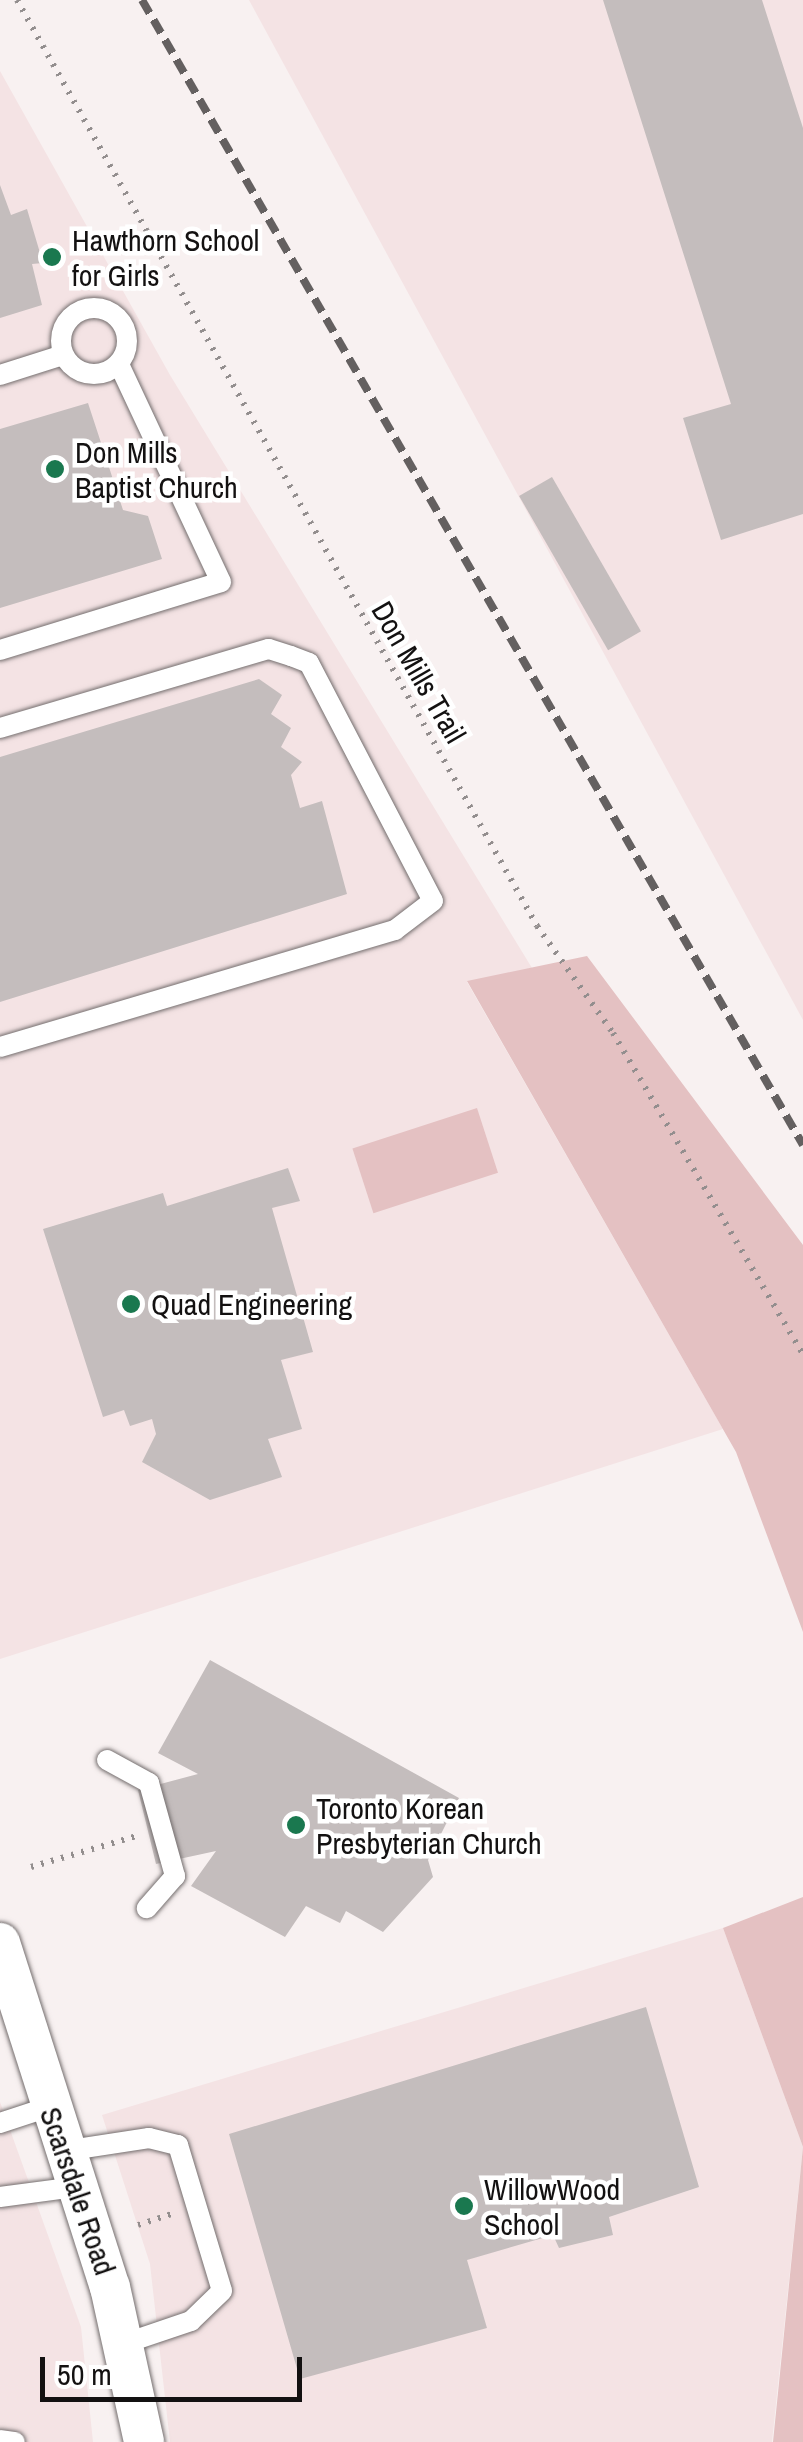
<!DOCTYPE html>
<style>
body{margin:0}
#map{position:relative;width:803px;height:2442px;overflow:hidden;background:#f8f1f1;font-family:"Archivo Narrow",sans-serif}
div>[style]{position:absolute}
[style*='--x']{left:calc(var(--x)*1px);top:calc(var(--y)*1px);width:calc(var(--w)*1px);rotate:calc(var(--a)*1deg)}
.built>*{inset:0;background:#f4e3e4}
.green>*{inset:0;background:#e4c1c2;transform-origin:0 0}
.building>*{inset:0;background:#c4bdbd;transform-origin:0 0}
.path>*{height:6px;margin-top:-3px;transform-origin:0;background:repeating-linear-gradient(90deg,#938e8e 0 2.5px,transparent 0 10.5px)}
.roads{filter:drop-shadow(0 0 2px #746e6e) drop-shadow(0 0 2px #746e6e)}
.lane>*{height:20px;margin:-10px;padding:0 10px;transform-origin:10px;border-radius:10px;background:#fff}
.lane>.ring{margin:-10px;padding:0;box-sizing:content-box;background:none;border:20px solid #fff;border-radius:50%}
.street>*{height:40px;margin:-20px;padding:0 20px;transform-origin:20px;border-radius:20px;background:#fff}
.rail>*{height:8px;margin-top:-4px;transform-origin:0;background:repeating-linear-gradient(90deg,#646060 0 15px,transparent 0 23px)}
.dots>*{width:28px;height:28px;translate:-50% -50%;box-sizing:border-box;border:5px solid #fff;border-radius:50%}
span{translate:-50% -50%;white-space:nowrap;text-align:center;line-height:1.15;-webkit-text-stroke:9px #fff;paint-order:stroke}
.poi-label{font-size:30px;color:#131111}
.left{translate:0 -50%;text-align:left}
.street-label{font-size:30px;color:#131111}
.scale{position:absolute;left:40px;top:2357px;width:262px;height:45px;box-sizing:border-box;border:5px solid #131111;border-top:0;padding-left:12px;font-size:30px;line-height:35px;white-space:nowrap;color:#131111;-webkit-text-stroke:8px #fff;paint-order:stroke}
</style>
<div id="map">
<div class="built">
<i style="clip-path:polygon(249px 0,803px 0,803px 1020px)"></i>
<i style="clip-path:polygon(0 71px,170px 375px,532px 968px,467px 982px,723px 1429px,0 1659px)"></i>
<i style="clip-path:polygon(723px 1928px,803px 2147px,772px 2442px,170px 2442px,150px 2264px,102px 2115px)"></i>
<i style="clip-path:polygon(0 2102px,81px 2327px,93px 2442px,0 2442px)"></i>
</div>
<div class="green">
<i style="clip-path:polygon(587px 956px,803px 1245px,803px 1632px,736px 1452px,467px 981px)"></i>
<i style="left:477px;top:1108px;width:68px;height:131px;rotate:72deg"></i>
<i style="clip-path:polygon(803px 1897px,803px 2442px,773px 2442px,803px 2147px,723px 1928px)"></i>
</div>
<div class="building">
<i style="clip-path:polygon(603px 0,762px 0,803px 128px,803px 514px,721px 540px,683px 418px,731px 404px)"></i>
<i style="clip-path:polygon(0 185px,11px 215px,27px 209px,43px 263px,32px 264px,42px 305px,0 318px)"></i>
<i style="clip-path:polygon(88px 403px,123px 510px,148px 516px,162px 559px,0 608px,0 429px)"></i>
<i style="left:552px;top:477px;width:178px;height:38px;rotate:60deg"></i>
<i style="clip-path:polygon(259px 679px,282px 695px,271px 714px,291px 728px,281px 747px,302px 762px,291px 775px,300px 808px,322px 801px,347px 894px,0 1002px,0 757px)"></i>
<i style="clip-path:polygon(288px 1168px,300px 1201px,272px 1208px,313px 1352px,281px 1360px,302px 1429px,268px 1439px,282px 1477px,210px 1500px,142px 1462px,156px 1434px,152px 1419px,130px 1426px,124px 1410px,103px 1417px,43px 1229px,163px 1193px,167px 1206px)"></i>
<i style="clip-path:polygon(210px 1660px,459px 1798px,428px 1860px,433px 1877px,383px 1932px,346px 1911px,340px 1923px,306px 1906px,285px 1937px,191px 1886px,216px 1851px,156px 1864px,138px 1790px,198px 1774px,158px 1753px)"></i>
<i style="clip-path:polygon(646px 2007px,699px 2187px,609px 2217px,613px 2235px,559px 2248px,553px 2235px,467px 2260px,487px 2328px,300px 2379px,229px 2134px)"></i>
</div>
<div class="path">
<i style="--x:17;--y:0;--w:1062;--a:60.68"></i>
<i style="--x:537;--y:926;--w:131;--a:54.6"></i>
<i style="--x:613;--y:1033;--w:373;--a:59.4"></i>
<i style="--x:31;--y:1867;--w:114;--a:-16.4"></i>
<i style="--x:138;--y:2225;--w:39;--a:-18"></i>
</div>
<div class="roads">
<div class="lane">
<i class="ring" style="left:61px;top:308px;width:46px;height:46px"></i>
<i style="--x:0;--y:375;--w:66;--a:-17.6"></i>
<i style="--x:0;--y:650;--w:231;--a:-17.1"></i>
<i style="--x:221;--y:582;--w:241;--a:-115.1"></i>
<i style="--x:0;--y:728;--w:280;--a:-16.4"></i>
<i style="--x:269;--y:649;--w:23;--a:18"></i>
<i style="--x:291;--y:656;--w:19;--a:21"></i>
<i style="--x:309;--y:663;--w:268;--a:62.5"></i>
<i style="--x:433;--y:901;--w:48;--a:142.7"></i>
<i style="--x:395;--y:930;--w:412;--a:163.5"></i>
<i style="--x:107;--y:1760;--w:48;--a:28.7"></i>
<i style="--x:149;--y:1783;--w:97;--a:74.4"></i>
<i style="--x:175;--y:1876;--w:43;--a:131.2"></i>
<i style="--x:0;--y:2123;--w:52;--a:-18.1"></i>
<i style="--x:64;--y:2151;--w:86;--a:-8.7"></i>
<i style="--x:149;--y:2138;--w:30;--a:14"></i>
<i style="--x:178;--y:2145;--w:152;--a:73.2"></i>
<i style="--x:222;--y:2291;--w:43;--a:135.9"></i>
<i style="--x:191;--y:2321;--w:69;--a:161.3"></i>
<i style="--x:0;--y:2197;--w:77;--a:-7.5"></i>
<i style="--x:0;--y:2440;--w:15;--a:8"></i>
</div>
<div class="street">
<i style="--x:0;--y:1943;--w:361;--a:72.3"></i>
<i style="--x:110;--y:2287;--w:159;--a:77.6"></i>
</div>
</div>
<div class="rail">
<i style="--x:142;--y:0;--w:1322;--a:60"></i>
</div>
<div class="dots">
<i style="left:52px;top:257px;background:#1a784f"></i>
<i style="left:55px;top:469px;background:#1a784f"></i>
<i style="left:131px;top:1304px;background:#1a784f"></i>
<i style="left:296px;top:1825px;background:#1a784f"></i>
<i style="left:464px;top:2206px;background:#1a784f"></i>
</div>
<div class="poi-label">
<span class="left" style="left:72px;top:257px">Hawthorn School<br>for Girls</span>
<span class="left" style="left:75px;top:469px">Don Mills<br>Baptist Church</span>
<span class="left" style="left:151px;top:1304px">Quad Engineering</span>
<span class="left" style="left:316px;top:1825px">Toronto Korean<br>Presbyterian Church</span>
<span class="left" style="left:484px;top:2206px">WillowWood<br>School</span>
</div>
<div class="street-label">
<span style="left:419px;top:672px;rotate:60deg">Don Mills Trail</span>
<span style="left:78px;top:2191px;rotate:71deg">Scarsdale Road</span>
</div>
<div class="scale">50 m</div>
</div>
